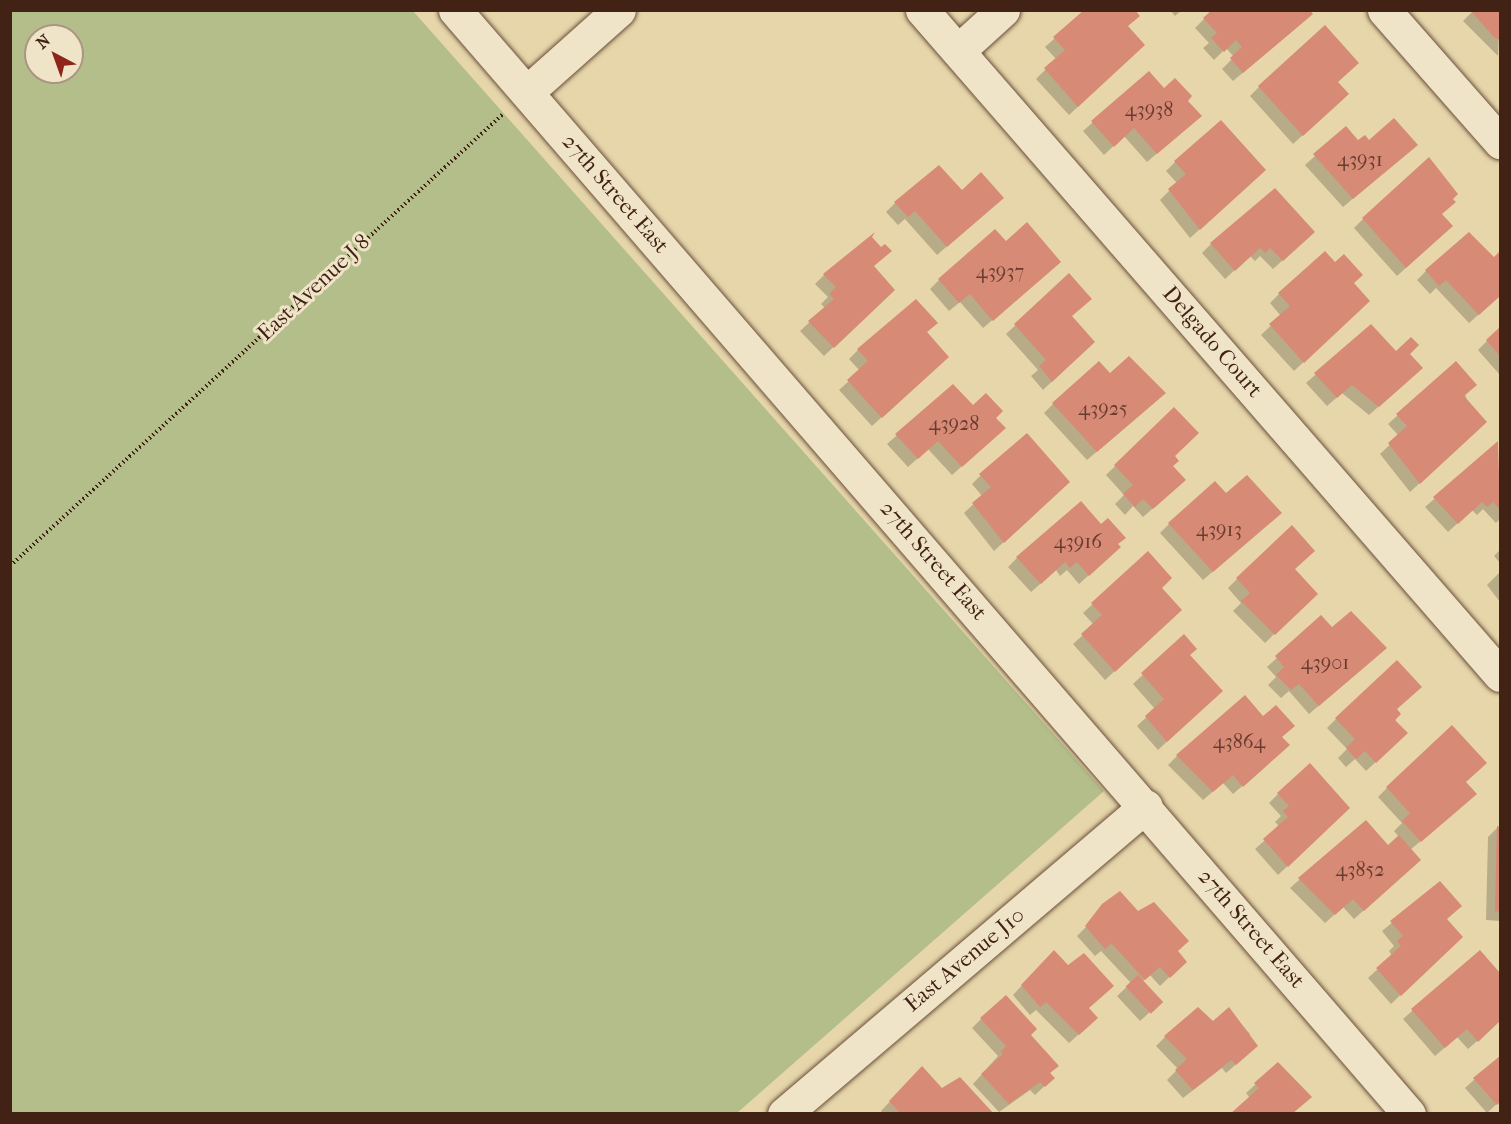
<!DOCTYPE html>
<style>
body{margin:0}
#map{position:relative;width:1511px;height:1124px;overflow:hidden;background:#e6d6aa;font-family:"IM FELL French Canon",serif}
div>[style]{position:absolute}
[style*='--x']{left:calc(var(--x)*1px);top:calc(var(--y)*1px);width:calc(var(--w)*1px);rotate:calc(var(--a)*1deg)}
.green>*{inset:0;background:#b3be8a}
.shadow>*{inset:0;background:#0003}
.building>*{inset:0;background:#d78a76;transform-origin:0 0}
.path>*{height:4px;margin-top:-2px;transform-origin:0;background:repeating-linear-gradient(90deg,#432216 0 1.5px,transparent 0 4.5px)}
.roads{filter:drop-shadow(0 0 2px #6c4f3b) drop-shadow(0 0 2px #6c4f3b)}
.minor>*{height:33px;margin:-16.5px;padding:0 16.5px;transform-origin:16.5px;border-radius:16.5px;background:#efe4c8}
span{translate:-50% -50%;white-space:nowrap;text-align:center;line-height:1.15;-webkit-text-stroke:6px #efe4c8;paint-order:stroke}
.number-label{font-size:20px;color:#683c2e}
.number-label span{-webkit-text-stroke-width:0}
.street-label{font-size:22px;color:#432216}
.frame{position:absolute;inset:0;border:12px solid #432216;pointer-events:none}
.north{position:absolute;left:24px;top:24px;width:60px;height:60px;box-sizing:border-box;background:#efe4c8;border:2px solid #aa9681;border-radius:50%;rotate:319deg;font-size:16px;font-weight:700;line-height:24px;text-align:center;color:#432216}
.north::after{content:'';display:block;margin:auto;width:21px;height:27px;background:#8f2418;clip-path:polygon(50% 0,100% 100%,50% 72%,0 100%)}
</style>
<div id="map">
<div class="green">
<i style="clip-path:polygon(evenodd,10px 11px,413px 11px,1104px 791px,737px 1113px,11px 1113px,10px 11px,36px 36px,72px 36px,72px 72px,36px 72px,36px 36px)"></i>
</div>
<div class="shadow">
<i style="clip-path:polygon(1087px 10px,1126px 27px,1134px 54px,1069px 115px,1036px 79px,1056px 59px,1045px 47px)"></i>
<i style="clip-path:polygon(1170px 10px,1182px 10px,1175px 16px)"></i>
<i style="clip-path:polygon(1474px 10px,1500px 10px,1498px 56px,1463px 21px)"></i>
<i style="clip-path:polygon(1204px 19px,1302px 23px,1233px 81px,1222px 69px,1234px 57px,1226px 48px,1214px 60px,1203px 48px,1209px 43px,1195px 28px)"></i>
<i style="clip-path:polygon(1149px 73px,1164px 90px,1186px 101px,1190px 125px,1147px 162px,1124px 136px,1104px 155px,1083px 131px)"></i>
<i style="clip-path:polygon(1336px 82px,1338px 103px,1293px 144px,1250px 96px,1259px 87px)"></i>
<i style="clip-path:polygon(1346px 128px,1358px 142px,1416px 145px,1343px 207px,1305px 165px)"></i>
<i style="clip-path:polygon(1175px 162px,1255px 179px,1190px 238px,1160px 200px,1177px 183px,1166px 171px)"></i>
<i style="clip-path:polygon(961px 192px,993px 206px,937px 255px,905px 219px,898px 225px,886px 212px,895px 203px)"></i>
<i style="clip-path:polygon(1441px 215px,1442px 235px,1397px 276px,1354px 228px,1363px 219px)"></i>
<i style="clip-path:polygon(1304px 241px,1273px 269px,1260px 256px,1255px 261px,1250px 256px,1225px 279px,1202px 253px,1211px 244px)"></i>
<i style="clip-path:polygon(1005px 244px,1050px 271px,983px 328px,960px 302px,949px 311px,930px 289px,939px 280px)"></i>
<i style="clip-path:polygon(881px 250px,873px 267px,884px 299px,824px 356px,800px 331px,825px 308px,821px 304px,828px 297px,815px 284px,824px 275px)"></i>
<i style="clip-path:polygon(1500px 253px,1500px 296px,1469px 323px,1436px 288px,1430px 294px,1417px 280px,1426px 271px,1493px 259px)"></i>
<i style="clip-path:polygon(1069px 275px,1071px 317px,1084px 351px,1043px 390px,1031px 376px,1038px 370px,1006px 334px)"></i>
<i style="clip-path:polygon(1352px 284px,1359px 310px,1294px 371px,1261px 335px,1281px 316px,1270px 303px,1279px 294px)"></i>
<i style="clip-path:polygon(936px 323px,926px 333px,938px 366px,872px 426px,839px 390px,860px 371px,849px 359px,858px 350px)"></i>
<i style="clip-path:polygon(1371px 326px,1396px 353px,1408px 354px,1412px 377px,1369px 415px,1342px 393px,1327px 406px,1306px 383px)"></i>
<i style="clip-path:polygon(1500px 328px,1500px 375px,1478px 350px)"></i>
<i style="clip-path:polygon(1456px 363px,1476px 431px,1410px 492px,1380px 454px,1399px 436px,1388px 424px)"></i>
<i style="clip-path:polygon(1110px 376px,1155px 402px,1087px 460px,1044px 413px,1053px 404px)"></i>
<i style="clip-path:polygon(953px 386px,972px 407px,994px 418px,995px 437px,952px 475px,928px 449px,908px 467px,887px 444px)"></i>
<i style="clip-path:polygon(1174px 409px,1171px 466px,1175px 489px,1143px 517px,1133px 506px,1125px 515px,1115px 504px,1124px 495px,1106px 475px)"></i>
<i style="clip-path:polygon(1497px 444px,1500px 519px,1496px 523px,1483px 509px,1477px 515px,1472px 510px,1448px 532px,1425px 507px)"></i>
<i style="clip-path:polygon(981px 475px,1059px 491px,994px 551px,964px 513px,982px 496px,972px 484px)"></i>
<i style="clip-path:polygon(1226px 496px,1280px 513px,1203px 580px,1160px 533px,1169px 524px)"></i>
<i style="clip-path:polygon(1117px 544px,1110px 556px,1079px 584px,1067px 570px,1060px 576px,1056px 570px,1031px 592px,1008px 567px,1017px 558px)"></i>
<i style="clip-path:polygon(1500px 550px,1500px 563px,1494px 556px)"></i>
<i style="clip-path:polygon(1148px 553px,1171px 619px,1105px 680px,1073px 644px,1094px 625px,1083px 613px)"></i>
<i style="clip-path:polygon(1293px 569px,1315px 594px,1265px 643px,1233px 611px,1241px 603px,1228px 588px,1237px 579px)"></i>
<i style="clip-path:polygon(1500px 572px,1500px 602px,1487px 585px)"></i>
<i style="clip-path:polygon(1321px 617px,1332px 629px,1376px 657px,1309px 714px,1289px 691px,1281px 698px,1268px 685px,1276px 677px,1267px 667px)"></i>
<i style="clip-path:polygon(1184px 636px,1189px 655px,1211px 700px,1158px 750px,1137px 726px,1155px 709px,1133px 684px)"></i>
<i style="clip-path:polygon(1395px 710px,1397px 742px,1366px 771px,1355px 759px,1346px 767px,1338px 758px,1347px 749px,1327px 728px,1336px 719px)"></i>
<i style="clip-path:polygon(1281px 738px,1279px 754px,1233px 794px,1223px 783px,1203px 800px,1168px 765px,1177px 756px)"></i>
<i style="clip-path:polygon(1464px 783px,1466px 803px,1410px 850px,1410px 869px,1354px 919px,1343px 907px,1325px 923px,1290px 888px,1365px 822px,1388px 847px,1399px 837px,1394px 831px,1402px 823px,1378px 797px,1387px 788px)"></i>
<i style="clip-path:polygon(1278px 794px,1339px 817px,1278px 875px,1255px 849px,1280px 827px,1275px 822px,1281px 816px,1269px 803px)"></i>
<i style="clip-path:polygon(1497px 828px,1500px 828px,1500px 921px,1486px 920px,1488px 837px)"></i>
<i style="clip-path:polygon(1440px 883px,1452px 946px,1391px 1004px,1368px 978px,1392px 956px,1389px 951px,1394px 946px,1382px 931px)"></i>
<i style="clip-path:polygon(1120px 893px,1185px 962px,1160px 986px,1150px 975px,1143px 981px,1161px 1002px,1140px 1021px,1117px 996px,1131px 983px,1101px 951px,1095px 956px,1077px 936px)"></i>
<i style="clip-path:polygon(1479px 952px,1500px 976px,1500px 1021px,1468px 1049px,1457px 1037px,1435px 1056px,1403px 1019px)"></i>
<i style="clip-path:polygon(1045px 961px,1088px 1009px,1087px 1027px,1069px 1043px,1036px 1010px,1030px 1015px,1013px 995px)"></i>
<i style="clip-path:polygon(1228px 1010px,1250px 1034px,1247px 1055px,1226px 1073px,1222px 1068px,1183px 1098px,1167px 1080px,1178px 1069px,1156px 1046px,1165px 1037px,1213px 1023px)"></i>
<i style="clip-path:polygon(981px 1019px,1029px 1035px,1053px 1078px,1035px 1095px,1030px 1090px,999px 1112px,973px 1084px,998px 1056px,972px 1028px)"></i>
<i style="clip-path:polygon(1500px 1056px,1500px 1101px,1487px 1113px,1465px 1088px)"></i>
<i style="clip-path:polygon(1278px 1064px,1310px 1097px,1250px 1098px,1246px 1093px)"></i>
<i style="clip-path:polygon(913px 1077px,942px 1090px,990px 1114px,884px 1114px,881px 1111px)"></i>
</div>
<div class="building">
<i style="clip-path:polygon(1084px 10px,1135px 10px,1140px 16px,1128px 26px,1145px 45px,1078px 107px,1044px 68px,1065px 50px,1053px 37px)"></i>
<i style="clip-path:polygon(1212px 10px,1310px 10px,1313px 14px,1243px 73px,1230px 58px,1242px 47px,1236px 40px,1224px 52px,1211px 38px,1217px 33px,1203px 18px)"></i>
<i style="clip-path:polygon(1470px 10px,1500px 10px,1500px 40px,1495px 38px)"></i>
<i style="clip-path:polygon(1325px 25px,1359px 63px,1338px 82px,1349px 94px,1303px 136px,1258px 86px)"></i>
<i style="clip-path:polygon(1149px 71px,1164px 88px,1175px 78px,1192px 96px,1188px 101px,1202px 116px,1157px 154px,1134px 128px,1114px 147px,1091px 121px)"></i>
<i style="clip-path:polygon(1394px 118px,1418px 145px,1353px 199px,1313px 154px,1346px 126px,1358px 140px,1365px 135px,1369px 140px)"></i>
<i style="clip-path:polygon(1221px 120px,1266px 170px,1200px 230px,1168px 189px,1186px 174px,1174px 161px)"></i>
<i style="clip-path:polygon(1429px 157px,1458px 194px,1453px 199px,1456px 202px,1442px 214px,1453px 226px,1406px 268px,1362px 218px)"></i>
<i style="clip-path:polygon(939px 165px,962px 190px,981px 172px,1004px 198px,947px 247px,915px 211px,908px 217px,894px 202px)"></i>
<i style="clip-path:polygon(1275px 188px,1315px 232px,1283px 261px,1270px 248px,1265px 253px,1260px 248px,1235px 271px,1210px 243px)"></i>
<i style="clip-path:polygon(1027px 222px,1061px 262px,993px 321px,970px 294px,959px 303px,938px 279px,995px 229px,1006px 241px)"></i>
<i style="clip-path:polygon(875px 232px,872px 237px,881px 247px,885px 244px,892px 251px,874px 266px,895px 290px,834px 348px,808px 321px,834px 299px,829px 294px,836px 287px,823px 274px)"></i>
<i style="clip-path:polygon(1469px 232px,1494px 257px,1500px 251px,1500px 296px,1479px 315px,1446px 280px,1439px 286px,1425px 270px)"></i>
<i style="clip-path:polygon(1325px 251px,1335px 262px,1344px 254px,1363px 275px,1354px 283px,1370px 301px,1304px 363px,1269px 324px,1290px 306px,1278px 293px)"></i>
<i style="clip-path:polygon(1069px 273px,1092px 299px,1072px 316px,1095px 342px,1052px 382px,1039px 366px,1046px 360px,1014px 324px)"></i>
<i style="clip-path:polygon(916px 299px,938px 323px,927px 332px,949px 357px,882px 418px,847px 380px,868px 361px,857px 349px)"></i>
<i style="clip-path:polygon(1371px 324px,1396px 351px,1411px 337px,1419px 345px,1410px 354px,1423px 368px,1379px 407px,1352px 385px,1337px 398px,1314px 373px)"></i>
<i style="clip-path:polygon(1500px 327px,1500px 356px,1486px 340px)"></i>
<i style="clip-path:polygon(1129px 356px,1166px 393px,1097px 452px,1052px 403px,1099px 361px,1110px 373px)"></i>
<i style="clip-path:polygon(1456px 361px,1477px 385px,1464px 396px,1487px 422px,1420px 484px,1388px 443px,1407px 426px,1396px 414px)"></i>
<i style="clip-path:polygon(953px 384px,973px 405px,986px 393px,1003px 411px,996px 418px,1006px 428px,962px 467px,938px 441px,918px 459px,895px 434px)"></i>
<i style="clip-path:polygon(1174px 407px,1199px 433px,1175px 456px,1179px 461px,1173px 466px,1186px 480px,1153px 509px,1143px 499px,1135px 507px,1123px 494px,1133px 485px,1114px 465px)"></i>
<i style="clip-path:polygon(1027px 433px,1070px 482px,1004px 543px,972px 503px,991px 487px,979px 474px)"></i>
<i style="clip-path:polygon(1498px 441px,1500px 510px,1493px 502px,1487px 507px,1482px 502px,1458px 524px,1433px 497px)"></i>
<i style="clip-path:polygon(1247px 475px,1282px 513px,1213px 572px,1168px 523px,1215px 481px,1226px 493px)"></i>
<i style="clip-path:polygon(1081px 501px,1101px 524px,1108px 518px,1126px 538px,1118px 544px,1121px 547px,1089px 576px,1077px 562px,1070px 568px,1065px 562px,1041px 584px,1016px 557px)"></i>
<i style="clip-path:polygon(1292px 525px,1315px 551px,1295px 569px,1318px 594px,1275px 635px,1241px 601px,1250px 593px,1236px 578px)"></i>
<i style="clip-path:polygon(1148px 551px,1172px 578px,1162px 588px,1182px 610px,1115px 672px,1081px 634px,1102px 615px,1091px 603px)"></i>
<i style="clip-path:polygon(1351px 611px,1387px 648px,1319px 706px,1299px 684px,1291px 690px,1276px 675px,1284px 667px,1275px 656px,1321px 615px,1332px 627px)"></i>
<i style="clip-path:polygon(1184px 634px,1197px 649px,1190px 655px,1223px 691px,1167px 742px,1145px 716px,1164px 699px,1141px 673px)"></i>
<i style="clip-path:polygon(1397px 660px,1422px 687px,1397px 709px,1401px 714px,1395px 720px,1408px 733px,1376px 763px,1365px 751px,1356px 759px,1346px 748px,1355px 739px,1335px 718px)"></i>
<i style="clip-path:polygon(1245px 695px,1263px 716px,1276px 705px,1295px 726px,1282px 737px,1290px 745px,1243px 787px,1233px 775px,1213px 792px,1176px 755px)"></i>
<i style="clip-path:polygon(1452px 725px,1487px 763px,1466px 782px,1477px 794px,1421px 842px,1402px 821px,1410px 813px,1386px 787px)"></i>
<i style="clip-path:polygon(1310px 763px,1350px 808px,1288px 867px,1263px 839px,1288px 817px,1283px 811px,1289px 806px,1277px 793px)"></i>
<i style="clip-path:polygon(1366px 820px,1388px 845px,1399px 835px,1421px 860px,1364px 911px,1353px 899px,1335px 915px,1298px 878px)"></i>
<i style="clip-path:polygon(1497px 826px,1500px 827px,1500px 912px,1495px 911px)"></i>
<i style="clip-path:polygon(1440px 881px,1462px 906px,1447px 919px,1463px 937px,1401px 996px,1376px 968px,1401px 946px,1397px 941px,1403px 936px,1390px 921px)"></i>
<i style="clip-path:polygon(1120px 891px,1138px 911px,1154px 902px,1189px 941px,1178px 951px,1187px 962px,1170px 978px,1160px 967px,1145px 980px,1111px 943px,1105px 949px,1085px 926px,1102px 904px)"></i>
<i style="clip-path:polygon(1054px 950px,1068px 965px,1084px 953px,1114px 986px,1089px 1008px,1098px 1018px,1079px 1035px,1046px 1002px,1040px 1007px,1021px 985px)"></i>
<i style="clip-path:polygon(1480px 950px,1500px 973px,1500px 1021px,1478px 1042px,1467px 1029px,1445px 1048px,1411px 1009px)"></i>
<i style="left:1138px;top:975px;width:37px;height:17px;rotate:47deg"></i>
<i style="clip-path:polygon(1006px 995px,1037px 1029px,1031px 1035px,1059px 1066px,1050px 1073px,1055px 1078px,1045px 1087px,1040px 1082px,1009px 1104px,981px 1074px,1003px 1054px,1001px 1052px,1006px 1046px,980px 1018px)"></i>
<i style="clip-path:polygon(1198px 1007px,1213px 1021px,1229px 1007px,1258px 1046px,1236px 1065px,1231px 1060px,1193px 1090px,1175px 1070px,1187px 1059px,1164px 1036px)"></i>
<i style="clip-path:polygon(1500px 1056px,1500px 1102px,1497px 1105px,1473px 1078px)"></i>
<i style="clip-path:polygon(1278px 1062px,1312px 1097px,1292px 1114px,1230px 1114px,1259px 1088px,1254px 1083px)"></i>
<i style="clip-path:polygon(922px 1066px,942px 1088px,960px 1077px,994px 1114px,901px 1114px,889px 1101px)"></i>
</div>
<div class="path">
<i style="--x:10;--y:566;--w:670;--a:-42.52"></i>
</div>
<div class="roads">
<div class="minor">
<i style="--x:455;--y:10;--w:1459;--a:49.17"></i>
<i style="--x:922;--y:10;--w:881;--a:49"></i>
<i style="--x:1384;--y:10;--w:176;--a:48.7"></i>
<i style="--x:958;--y:51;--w:61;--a:-42.3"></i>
<i style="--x:527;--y:92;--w:123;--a:-41.7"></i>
<i style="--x:784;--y:1114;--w:475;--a:-40.4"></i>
</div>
</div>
<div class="number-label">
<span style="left:1149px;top:109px">43938</span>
<span style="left:1360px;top:159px">43931</span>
<span style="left:1000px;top:271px">43937</span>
<span style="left:1103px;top:408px">43925</span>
<span style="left:954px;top:423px">43928</span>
<span style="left:1219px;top:529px">43913</span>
<span style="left:1078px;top:541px">43916</span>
<span style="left:1325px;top:662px">43901</span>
<span style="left:1239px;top:741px">43864</span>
<span style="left:1360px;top:869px">43852</span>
</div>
<div class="street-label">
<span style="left:615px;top:194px;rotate:49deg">27th Street East</span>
<span style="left:314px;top:288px;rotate:-43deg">East Avenue J 8</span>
<span style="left:1212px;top:342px;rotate:49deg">Delgado Court</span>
<span style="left:933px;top:561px;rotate:49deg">27th Street East</span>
<span style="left:1251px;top:929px;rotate:49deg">27th Street East</span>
<span style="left:965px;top:960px;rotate:-40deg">East Avenue J10</span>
</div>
<div class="frame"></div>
<div class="north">N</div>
</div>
